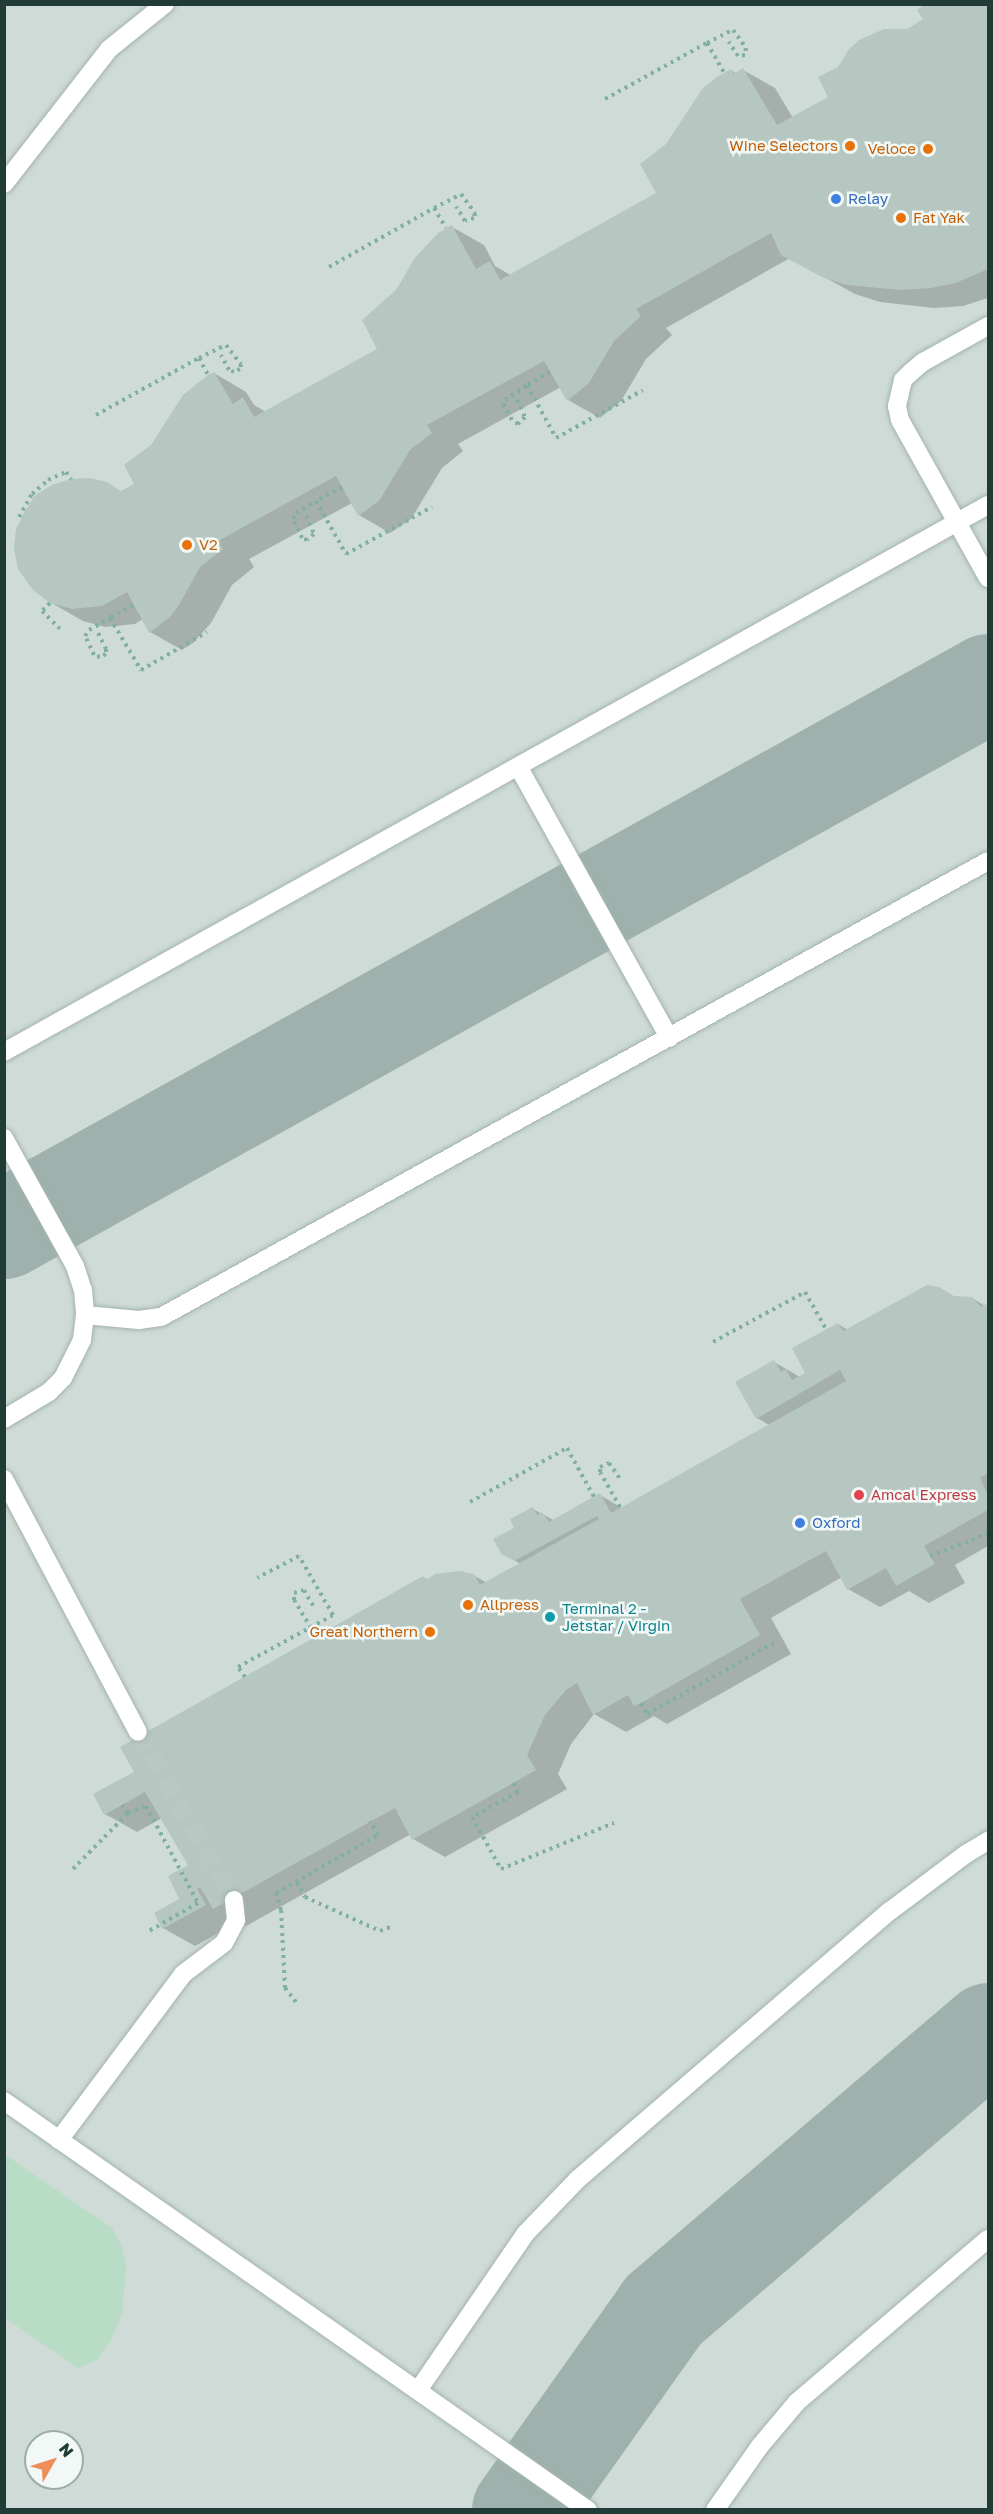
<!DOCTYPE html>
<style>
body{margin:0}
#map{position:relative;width:993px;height:2514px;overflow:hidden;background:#e0ebe7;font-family:"Golos Text",sans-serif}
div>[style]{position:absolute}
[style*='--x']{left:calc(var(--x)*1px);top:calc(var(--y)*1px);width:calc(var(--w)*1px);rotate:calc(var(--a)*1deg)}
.built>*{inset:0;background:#cfdbd6}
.green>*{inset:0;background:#b9dcc6}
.shadow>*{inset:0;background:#0003}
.taxiway>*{height:99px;margin:-49.5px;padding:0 49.5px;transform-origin:49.5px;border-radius:49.5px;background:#9eb1ac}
.building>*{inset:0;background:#b6c6c1}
.minor-tunnel>*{height:18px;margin-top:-9px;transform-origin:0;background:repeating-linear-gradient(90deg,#bac8c4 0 18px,transparent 0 27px)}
.path>*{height:4px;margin-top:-2px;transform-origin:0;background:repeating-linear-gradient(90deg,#81aea5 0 3px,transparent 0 7.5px)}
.roads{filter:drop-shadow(0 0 2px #a3b3af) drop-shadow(0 0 2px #a3b3af)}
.minor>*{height:18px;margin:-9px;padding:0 9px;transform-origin:9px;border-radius:9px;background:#fff}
.dots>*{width:16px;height:16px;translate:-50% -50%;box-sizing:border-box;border:3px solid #f1f8f5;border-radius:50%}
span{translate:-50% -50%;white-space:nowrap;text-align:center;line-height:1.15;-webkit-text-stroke:5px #f1f8f5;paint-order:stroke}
.food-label{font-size:15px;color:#c56008}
.right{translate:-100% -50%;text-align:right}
.left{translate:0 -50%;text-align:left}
.shop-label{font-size:15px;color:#366cbe}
.health-label{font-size:15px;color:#be3a42}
.culture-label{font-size:15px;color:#0d838f}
.frame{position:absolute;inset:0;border:6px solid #213b37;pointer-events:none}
.north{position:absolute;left:24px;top:2430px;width:60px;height:60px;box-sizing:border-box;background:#f1f8f5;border:2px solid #9eaca9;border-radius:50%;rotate:51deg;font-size:16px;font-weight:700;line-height:24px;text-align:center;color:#213b37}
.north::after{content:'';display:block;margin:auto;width:21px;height:27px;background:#f08e59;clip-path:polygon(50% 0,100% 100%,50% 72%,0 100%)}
</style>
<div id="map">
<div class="built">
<i style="clip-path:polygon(evenodd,5px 5px,988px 5px,988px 2509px,5px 2510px,5px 5px,36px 2442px,72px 2442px,72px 2478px,36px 2478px,36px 2442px)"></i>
</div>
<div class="green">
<i style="clip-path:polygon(4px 2154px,112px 2228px,123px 2249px,126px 2269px,122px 2314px,111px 2340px,97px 2360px,78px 2368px,5px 2318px)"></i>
</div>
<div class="shadow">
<i style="clip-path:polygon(926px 4px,988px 4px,988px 298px,963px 306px,934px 308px,880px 302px,855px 294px,790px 258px,666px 328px,672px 335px,646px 359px,621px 401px,600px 418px,568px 400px,561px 387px,458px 444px,463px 451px,442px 468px,411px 519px,390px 533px,359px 515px,352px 503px,249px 559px,254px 567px,232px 585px,211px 623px,193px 643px,182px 650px,150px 632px,143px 619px,135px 624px,105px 627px,83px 621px,50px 602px,17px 529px,24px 513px,35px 497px,121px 492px,136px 484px,152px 446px,185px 396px,197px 384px,214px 373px,246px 392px,254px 405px,266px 412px,379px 349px,388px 302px,425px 247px,446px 230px,452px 227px,484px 245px,495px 266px,512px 276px,658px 194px,667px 145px,731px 70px,737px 74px,743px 70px,775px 88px,793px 118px,830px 98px,907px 30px,925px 20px)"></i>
<i style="clip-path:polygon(954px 1298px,972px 1298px,985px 1306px,988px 1304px,988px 1546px,955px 1565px,965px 1583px,929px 1603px,909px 1591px,880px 1607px,848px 1589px,842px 1577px,771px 1618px,791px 1654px,667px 1724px,654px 1716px,626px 1732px,594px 1714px,571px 1744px,558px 1774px,567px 1789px,445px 1857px,413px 1839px,411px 1834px,246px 1926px,239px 1922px,195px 1946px,163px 1928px,181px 1899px,190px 1866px,162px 1818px,137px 1832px,105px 1814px,136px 1772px,423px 1577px,428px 1580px,473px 1575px,487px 1583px,521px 1564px,503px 1554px,516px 1528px,533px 1509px,555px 1521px,600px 1495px,622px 1508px,769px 1425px,757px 1418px,774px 1362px,800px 1377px,807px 1373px,838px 1324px,848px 1330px)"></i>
</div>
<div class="taxiway">
<i style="--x:4;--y:1229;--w:1125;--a:-29.02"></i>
<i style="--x:521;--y:2510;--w:245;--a:-54.6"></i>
<i style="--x:663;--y:2310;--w:428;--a:-40.5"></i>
</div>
<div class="building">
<i style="clip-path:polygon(925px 4px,988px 4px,988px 269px,956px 283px,931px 288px,901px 290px,847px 285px,822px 277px,781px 255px,771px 233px,636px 309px,641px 316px,614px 341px,589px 383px,567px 401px,544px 361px,427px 425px,432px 433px,410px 450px,379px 501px,358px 516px,336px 476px,218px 541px,223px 549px,200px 567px,179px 605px,170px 617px,149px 633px,127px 592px,102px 606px,72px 609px,50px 603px,33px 590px,18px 569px,14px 549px,16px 529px,34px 496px,52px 485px,71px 479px,90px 478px,107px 482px,121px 491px,134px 484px,124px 465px,151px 445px,183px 395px,208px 375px,214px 372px,233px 404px,243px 397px,254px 417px,377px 349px,362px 320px,397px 289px,414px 259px,438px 233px,452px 225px,476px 269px,490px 261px,500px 280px,656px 193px,640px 164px,666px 144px,703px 88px,717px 77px,731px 69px,734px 74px,743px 68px,777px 125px,828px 97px,818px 77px,838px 67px,849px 49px,859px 40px,884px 29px,907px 29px,923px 19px,917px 10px)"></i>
<i style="clip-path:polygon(927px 1285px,939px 1287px,954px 1296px,972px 1297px,981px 1307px,988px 1303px,988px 1473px,980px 1478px,988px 1495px,988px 1510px,924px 1546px,935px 1564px,896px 1586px,886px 1568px,847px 1590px,826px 1551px,740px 1599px,760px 1635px,641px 1703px,634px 1706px,628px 1695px,593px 1715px,577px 1683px,566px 1690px,545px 1715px,527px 1755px,536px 1770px,412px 1840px,395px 1808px,213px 1909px,200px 1887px,197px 1889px,206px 1905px,162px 1929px,154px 1913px,179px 1899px,168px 1876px,188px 1865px,145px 1792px,104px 1815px,93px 1794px,134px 1772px,120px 1747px,423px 1576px,426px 1580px,435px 1574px,460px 1571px,474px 1574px,480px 1585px,599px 1519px,597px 1516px,516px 1560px,502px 1555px,493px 1539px,514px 1528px,510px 1519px,533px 1507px,537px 1515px,542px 1512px,549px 1522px,600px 1493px,611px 1513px,846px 1381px,840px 1370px,756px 1419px,735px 1382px,774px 1360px,781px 1372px,786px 1369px,792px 1380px,805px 1373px,792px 1348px,838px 1323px,843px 1331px)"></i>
</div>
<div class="minor-tunnel">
<i style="--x:138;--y:1732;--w:193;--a:60.3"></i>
</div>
<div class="path">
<i style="--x:707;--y:43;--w:29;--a:-27"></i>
<i style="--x:733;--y:30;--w:22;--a:54"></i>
<i style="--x:746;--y:48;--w:7;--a:98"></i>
<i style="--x:745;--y:55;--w:7;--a:172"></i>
<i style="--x:738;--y:56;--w:17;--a:-123"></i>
<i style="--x:605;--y:99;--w:116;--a:-28.8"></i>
<i style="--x:707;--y:43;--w:34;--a:60"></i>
<i style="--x:434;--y:208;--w:30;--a:-27"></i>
<i style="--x:461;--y:194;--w:24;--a:54"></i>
<i style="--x:475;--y:213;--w:5;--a:101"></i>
<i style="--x:474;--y:218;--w:9;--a:162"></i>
<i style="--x:465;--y:221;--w:17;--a:-121"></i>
<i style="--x:329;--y:267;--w:120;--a:-29.3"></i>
<i style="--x:434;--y:208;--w:23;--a:59"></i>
<i style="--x:199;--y:358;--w:30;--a:-26"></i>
<i style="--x:226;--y:345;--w:24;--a:52"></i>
<i style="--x:241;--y:364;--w:5;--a:101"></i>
<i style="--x:240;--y:369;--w:7;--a:153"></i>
<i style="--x:234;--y:372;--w:5;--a:-158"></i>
<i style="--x:229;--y:370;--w:17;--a:-118"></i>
<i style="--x:550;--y:372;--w:26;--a:151"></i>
<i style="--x:527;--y:385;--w:60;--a:61.3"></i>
<i style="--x:556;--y:438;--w:99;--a:-28.9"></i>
<i style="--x:517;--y:400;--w:19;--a:65"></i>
<i style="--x:525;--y:417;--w:10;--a:135"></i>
<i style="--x:518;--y:424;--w:7;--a:-146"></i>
<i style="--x:512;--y:420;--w:16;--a:-120"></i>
<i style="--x:504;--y:406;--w:6;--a:-81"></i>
<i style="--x:505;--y:400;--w:27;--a:-34"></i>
<i style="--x:96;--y:415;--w:118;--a:-29"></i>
<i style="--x:199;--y:358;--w:19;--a:62"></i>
<i style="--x:342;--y:487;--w:30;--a:152"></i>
<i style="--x:316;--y:501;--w:61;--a:60.5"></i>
<i style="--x:346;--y:554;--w:98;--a:-28.7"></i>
<i style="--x:306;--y:516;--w:20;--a:66"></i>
<i style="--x:314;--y:534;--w:9;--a:139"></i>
<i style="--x:307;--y:540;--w:5;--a:-158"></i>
<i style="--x:302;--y:538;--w:21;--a:-115"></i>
<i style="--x:293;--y:519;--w:7;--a:-63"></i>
<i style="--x:296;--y:513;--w:23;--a:-31"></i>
<i style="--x:19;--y:517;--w:26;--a:-61"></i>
<i style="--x:32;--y:494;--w:21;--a:-41"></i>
<i style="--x:48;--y:480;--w:20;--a:-24"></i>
<i style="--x:66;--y:472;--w:9;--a:54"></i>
<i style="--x:50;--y:603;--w:11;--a:135"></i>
<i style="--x:42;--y:611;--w:25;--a:45"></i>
<i style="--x:133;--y:605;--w:26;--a:151"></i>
<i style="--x:110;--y:618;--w:61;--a:59.2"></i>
<i style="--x:141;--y:670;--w:76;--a:-29.9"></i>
<i style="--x:98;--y:633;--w:18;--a:63"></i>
<i style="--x:106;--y:649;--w:5;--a:90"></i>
<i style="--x:106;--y:654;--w:7;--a:153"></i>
<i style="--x:100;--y:657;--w:6;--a:-162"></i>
<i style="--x:94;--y:655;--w:21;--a:-115"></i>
<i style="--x:85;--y:636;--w:7;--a:-56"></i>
<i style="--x:89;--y:630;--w:24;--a:-30"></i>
<i style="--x:713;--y:1342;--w:105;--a:-28.5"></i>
<i style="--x:805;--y:1292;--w:43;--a:60.4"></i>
<i style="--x:470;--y:1502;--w:111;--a:-29.1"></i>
<i style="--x:567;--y:1448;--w:56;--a:61.1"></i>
<i style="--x:620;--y:1507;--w:40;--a:-119.7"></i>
<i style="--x:600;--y:1472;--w:5;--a:-90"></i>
<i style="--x:600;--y:1467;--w:10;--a:-24"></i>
<i style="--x:609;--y:1463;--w:21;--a:55"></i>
<i style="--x:930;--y:1556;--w:62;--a:-20.8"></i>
<i style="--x:311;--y:1628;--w:33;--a:-121"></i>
<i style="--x:294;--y:1600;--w:7;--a:-90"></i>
<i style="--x:294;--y:1593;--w:10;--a:-17"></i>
<i style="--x:304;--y:1590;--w:20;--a:60"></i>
<i style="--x:245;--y:1677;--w:12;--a:-125"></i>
<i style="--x:238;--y:1667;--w:108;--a:-28.7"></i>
<i style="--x:333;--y:1615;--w:68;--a:-120"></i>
<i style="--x:299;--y:1556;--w:47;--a:152.4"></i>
<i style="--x:641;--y:1703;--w:13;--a:61"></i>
<i style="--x:647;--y:1714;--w:149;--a:-29.3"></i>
<i style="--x:513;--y:1783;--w:10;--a:61"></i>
<i style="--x:518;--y:1792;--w:52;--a:151.5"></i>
<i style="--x:472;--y:1817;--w:60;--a:60.9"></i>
<i style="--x:501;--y:1869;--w:122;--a:-22.2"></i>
<i style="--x:128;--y:1813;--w:19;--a:-21"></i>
<i style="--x:146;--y:1806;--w:110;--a:61.8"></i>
<i style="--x:198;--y:1903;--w:59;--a:150.4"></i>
<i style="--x:73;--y:1869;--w:78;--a:-45.5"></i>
<i style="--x:128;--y:1813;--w:10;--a:-127"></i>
<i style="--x:297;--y:1882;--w:17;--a:62"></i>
<i style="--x:305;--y:1897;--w:82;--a:24.4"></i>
<i style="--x:380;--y:1931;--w:14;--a:-21"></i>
<i style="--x:296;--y:2002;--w:18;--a:-128"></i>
<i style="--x:285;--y:1988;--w:78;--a:-92.9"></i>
<i style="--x:281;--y:1910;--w:18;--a:-106"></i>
<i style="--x:276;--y:1893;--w:117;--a:-29.6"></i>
<i style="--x:378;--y:1835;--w:16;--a:-120"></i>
</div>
<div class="roads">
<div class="minor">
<i style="--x:4;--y:184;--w:171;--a:-52.1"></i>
<i style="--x:109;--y:49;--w:72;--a:-38.8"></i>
<i style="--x:988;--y:326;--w:74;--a:151"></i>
<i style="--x:923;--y:362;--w:16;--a:140"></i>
<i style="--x:911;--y:372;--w:11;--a:135"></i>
<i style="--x:903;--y:380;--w:27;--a:103"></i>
<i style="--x:897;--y:406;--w:14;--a:78"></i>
<i style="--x:900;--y:420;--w:181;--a:60.9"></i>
<i style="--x:519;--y:768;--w:309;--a:60.9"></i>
<i style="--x:4;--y:1052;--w:1126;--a:-29.07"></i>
<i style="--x:4;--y:1138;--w:146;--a:61"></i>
<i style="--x:75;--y:1266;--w:25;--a:72"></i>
<i style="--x:83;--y:1290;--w:25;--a:85"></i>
<i style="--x:85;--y:1315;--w:25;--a:97"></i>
<i style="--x:82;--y:1340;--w:42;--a:116.6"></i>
<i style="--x:63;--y:1378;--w:20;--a:135"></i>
<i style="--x:49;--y:1392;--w:52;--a:149"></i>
<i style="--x:85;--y:1315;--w:54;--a:5.3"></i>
<i style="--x:139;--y:1320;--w:22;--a:-8"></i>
<i style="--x:161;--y:1317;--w:944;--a:-28.87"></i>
<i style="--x:4;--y:1479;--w:286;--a:62.1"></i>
<i style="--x:4;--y:2101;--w:713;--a:35.01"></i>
<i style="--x:59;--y:2140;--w:207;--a:-53.2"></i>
<i style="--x:183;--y:1974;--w:51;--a:-37.1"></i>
<i style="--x:224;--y:1943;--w:26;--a:-62"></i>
<i style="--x:236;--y:1920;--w:20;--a:-96"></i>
<i style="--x:419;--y:2389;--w:189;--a:-55.6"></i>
<i style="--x:526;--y:2233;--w:75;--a:-46.1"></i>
<i style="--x:578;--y:2179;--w:411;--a:-40.7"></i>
<i style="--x:890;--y:1911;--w:95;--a:-36.9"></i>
<i style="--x:966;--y:1854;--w:26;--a:-31"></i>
<i style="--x:715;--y:2510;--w:78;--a:-54.9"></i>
<i style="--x:760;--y:2446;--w:57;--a:-49.9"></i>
<i style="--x:797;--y:2402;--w:251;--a:-40.5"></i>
</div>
</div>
<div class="dots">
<i style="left:850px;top:146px;background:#e8710a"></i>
<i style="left:928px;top:149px;background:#e8710a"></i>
<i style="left:836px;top:199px;background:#3f7fe0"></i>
<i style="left:901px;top:218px;background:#e8710a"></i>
<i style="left:187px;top:545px;background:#e8710a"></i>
<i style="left:859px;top:1495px;background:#e0444e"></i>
<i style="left:800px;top:1523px;background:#3f7fe0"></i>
<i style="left:468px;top:1605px;background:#e8710a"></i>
<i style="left:550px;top:1617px;background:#0f9aa8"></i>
<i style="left:430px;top:1632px;background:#e8710a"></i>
</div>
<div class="food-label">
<span class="right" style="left:838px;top:146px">Wine Selectors</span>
<span class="right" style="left:916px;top:149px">Veloce</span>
<span class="left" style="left:913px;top:218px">Fat Yak</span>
<span class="left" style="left:199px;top:545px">V2</span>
<span class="left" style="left:480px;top:1605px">Allpress</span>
<span class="right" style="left:418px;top:1632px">Great Northern</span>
</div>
<div class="shop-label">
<span class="left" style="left:848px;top:199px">Relay</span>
<span class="left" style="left:812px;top:1523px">Oxford</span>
</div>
<div class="health-label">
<span class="left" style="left:871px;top:1495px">Amcal Express</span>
</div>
<div class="culture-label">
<span class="left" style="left:562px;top:1617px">Terminal 2 -<br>Jetstar / Virgin</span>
</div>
<div class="frame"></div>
<div class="north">N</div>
</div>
